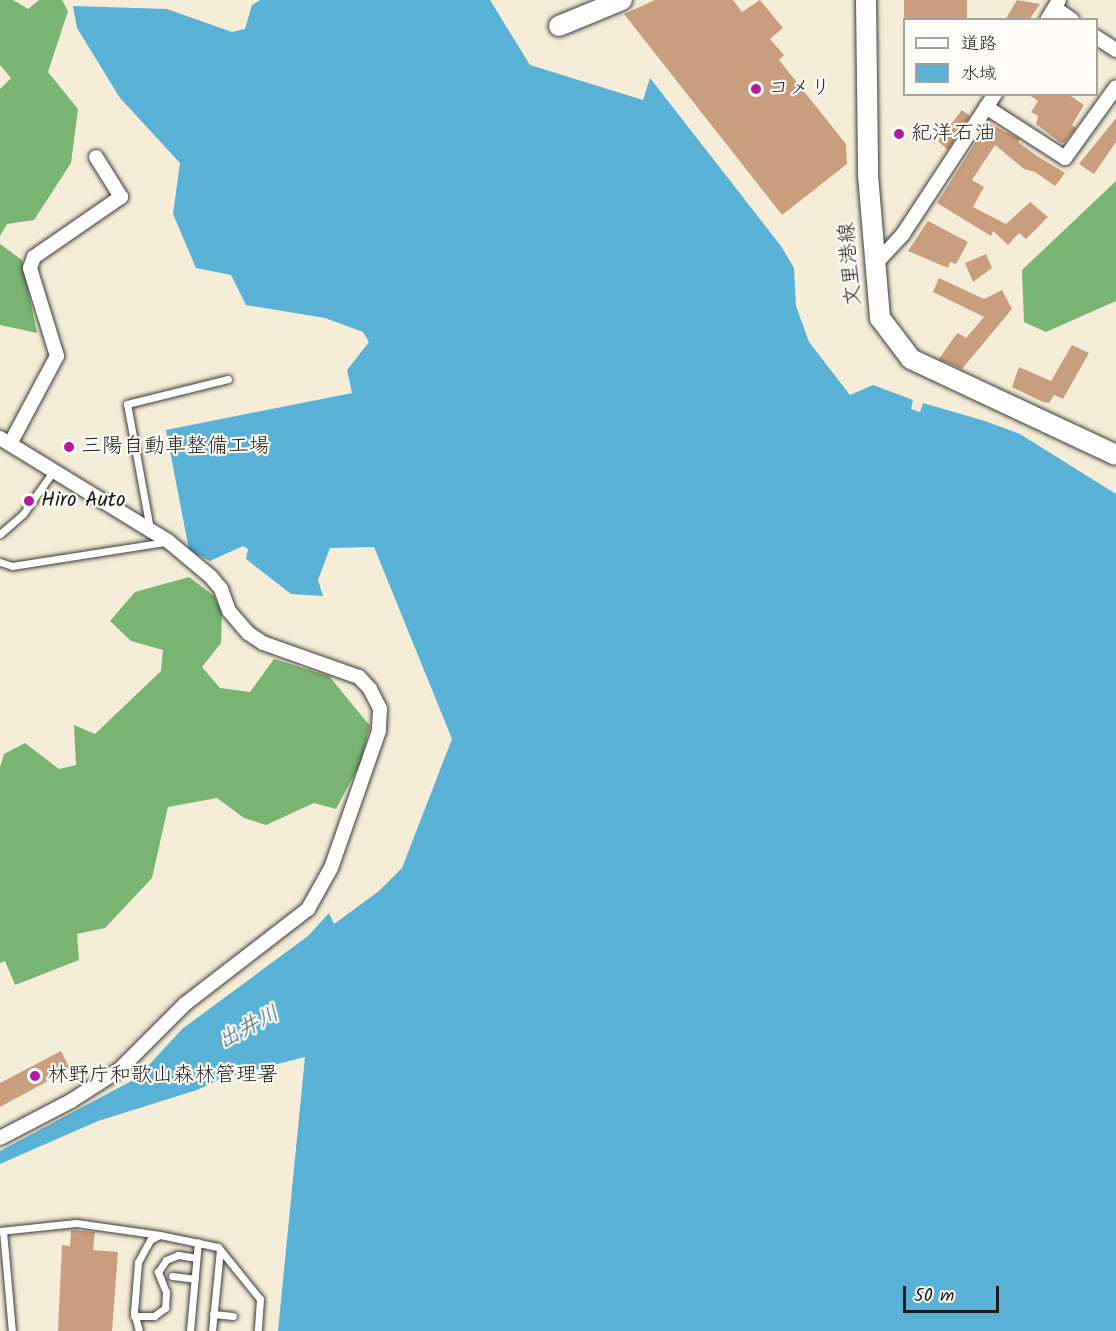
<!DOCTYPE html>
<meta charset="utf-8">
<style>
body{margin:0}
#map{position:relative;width:1116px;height:1331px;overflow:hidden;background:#f6edd9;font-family:Kalam,"Klee One",sans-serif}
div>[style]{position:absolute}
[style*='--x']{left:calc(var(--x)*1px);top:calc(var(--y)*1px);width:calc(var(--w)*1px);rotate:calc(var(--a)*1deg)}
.forest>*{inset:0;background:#79b473}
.water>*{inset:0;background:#5ab1d6}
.building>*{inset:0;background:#c99e7e;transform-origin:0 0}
.roads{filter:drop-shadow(0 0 2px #3d3b38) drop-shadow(0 0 2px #3d3b38)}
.lane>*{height:7px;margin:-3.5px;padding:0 3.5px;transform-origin:3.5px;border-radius:3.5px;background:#fff}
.street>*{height:14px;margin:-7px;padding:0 7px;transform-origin:7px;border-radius:7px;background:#fff}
.secondary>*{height:20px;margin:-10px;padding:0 10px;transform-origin:10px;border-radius:10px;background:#fff}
.dots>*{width:16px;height:16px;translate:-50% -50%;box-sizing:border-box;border:3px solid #fdfcf7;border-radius:50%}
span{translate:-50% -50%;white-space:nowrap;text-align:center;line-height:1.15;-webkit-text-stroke:4.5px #fdfcf7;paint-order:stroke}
.poi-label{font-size:21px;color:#1c1c1c}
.left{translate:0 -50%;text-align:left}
.street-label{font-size:21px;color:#1c1c1c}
.water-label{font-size:22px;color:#385f70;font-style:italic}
.legend{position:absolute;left:903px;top:18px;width:195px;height:78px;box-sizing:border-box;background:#fdfcf7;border:2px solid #a3a29f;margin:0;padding:8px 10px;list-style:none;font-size:18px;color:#1c1c1c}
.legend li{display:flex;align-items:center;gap:12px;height:30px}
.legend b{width:30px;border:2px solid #a3a29f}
.scale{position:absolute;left:903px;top:1286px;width:96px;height:27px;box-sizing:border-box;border:3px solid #1c1c1c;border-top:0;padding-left:8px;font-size:18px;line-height:21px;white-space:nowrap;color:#1c1c1c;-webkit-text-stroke:4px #fdfcf7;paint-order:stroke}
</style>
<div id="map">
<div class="forest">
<i style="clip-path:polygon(0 0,13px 0,28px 9px,39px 0,62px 0,68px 11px,48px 72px,78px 109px,71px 163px,34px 220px,7px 224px,0 236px,0 89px,11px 78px,0 65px)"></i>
<i style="clip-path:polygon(1116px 181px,1116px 301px,1046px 332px,1024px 322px,1022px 270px)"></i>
<i style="clip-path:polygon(0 244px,22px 260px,37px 333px,0 325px)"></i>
<i style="clip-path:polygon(189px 577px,214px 596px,222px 611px,221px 643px,202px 667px,220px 688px,250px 692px,274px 659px,329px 676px,370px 726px,361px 762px,336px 809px,314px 803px,266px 825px,244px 818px,217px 798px,168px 807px,152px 878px,105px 928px,77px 934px,79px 960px,15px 985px,5px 961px,0 963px,0 767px,4px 754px,25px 743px,59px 769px,76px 765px,74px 725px,95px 734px,161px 671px,163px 650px,131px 641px,110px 621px,135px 592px)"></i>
</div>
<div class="water">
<i style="clip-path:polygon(260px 0,490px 0,530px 65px,643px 100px,650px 78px,781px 246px,794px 268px,796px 306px,809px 342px,850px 395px,873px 385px,913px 400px,911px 409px,920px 412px,923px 403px,985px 421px,1020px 434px,1116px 494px,1116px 1331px,278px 1331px,305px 1057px,222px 1078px,197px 1090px,98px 1121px,0 1164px,0 1151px,137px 1078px,182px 1029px,308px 936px,329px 913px,334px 924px,379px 891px,402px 868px,452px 739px,374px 547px,330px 548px,318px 580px,323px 596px,291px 594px,246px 559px,248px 549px,243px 546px,210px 561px,189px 550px,166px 430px,352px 393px,347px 370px,369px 342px,363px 332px,325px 318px,246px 305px,231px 275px,196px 268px,173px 214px,180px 163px,120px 98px,77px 28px,73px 6px,167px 9px,232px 32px,245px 29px,252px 5px)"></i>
</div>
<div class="building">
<i style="clip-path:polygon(655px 0,733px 0,742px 12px,760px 0,783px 28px,770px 39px,784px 55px,779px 60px,846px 144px,847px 164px,782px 215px,624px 14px)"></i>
<i style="left:904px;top:0;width:63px;height:20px"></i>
<i style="clip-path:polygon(1017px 0,1040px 4px,1029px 20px,1005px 20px)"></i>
<i style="clip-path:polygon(1028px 94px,1068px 94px,1084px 105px,1072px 125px,1076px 128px,1065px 142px,1061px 143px,1036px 124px,1038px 116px,1031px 112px,1038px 101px)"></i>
<i style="clip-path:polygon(962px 110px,970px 116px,948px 150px,938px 141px)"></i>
<i style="clip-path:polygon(1116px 118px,1116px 142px,1094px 174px,1079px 164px)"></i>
<i style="clip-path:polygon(988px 123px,1020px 139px,1018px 142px,1037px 156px,1065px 173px,1055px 186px,1035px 172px,1024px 169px,995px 145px,972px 180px,984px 187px,973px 207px,1006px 224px,1030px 202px,1048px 217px,1026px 239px,1019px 233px,1008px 245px,993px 231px,991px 236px,937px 203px)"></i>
<i style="clip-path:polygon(928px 221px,968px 242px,956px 264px,950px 262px,948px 268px,908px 251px)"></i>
<i style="clip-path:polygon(986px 254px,992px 268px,973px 282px,965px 263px)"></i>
<i style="clip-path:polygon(939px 278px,984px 299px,1002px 290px,1012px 309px,962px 369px,939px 359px,955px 336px,958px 333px,966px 338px,984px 317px,933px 292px)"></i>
<i style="clip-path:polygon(1072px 345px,1089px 353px,1063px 399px,1054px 395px,1049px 403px,1043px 402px,1012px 387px,1019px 367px,1051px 381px)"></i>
<i style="clip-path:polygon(61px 1051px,70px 1069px,0 1107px,0 1083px)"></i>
<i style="clip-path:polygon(71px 1230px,95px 1232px,93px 1250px,118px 1252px,112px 1331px,58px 1331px,62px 1245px,70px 1246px)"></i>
</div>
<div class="roads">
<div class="lane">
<i style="--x:150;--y:529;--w:127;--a:-100.4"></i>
<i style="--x:127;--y:404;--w:104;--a:-13.9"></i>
<i style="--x:0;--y:534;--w:30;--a:-41"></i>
<i style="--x:23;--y:514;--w:54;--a:-54.8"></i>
<i style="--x:0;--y:562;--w:13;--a:18"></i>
<i style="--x:12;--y:566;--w:156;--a:-8.9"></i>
<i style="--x:0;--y:1231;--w:76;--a:-6"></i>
<i style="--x:76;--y:1223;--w:85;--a:8.1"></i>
<i style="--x:3;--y:1231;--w:100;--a:84.9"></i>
<i style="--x:172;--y:1276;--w:23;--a:7"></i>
<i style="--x:213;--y:1314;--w:20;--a:6"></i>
<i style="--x:134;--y:1316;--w:20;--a:0"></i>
<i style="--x:154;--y:1316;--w:14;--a:-36"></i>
<i style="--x:165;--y:1308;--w:16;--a:-86"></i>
<i style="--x:166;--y:1292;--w:22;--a:-112"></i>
<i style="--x:158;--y:1272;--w:14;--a:-56"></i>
<i style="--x:166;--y:1260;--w:13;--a:-23"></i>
<i style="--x:178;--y:1255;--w:18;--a:9"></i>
<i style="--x:139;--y:1331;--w:20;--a:-105"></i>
<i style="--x:134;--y:1312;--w:50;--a:-85.4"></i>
<i style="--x:138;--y:1262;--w:25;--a:-61"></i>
<i style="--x:150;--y:1240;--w:11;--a:-27"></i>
<i style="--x:160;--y:1235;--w:59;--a:11.7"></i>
<i style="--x:218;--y:1247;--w:67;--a:51.1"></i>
<i style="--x:260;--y:1299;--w:32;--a:94"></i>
<i style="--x:190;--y:1331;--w:89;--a:-84.9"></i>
<i style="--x:212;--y:1331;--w:81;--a:-84.4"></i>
</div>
<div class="street">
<i style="--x:1055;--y:8;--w:21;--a:35"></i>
<i style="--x:1047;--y:20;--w:23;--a:-59"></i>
<i style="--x:1096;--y:37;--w:24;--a:33"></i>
<i style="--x:986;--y:107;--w:94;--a:32.8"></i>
<i style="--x:1065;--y:158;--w:87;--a:-54.3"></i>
<i style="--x:878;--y:261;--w:37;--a:-47"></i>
<i style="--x:903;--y:234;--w:168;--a:-56.7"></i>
<i style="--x:0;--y:438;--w:197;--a:31.5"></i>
<i style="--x:168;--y:541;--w:56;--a:39.9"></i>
<i style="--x:211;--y:577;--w:16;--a:50"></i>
<i style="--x:221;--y:589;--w:23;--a:70"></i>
<i style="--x:229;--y:611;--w:29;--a:49"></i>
<i style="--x:248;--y:633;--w:18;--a:34"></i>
<i style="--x:263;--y:643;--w:102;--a:19.5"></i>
<i style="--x:359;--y:677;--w:16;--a:47"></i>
<i style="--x:370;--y:689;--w:22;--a:63"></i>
<i style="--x:380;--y:709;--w:22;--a:93"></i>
<i style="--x:379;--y:731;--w:145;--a:109.3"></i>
<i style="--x:331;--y:868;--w:47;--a:119.3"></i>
<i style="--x:308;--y:909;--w:155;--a:142.3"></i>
<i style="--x:185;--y:1004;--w:93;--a:135"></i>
<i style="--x:119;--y:1070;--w:57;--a:147.1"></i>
<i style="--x:71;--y:1101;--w:80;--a:152.5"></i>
<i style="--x:10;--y:444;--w:100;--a:-61.9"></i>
<i style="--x:57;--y:356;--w:92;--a:-107.1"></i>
<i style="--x:30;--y:268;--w:12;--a:-70"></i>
<i style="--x:34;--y:257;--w:106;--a:-34.6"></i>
<i style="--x:121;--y:197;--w:47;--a:-122"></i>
</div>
<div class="secondary">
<i style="--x:866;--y:0;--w:175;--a:89.3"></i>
<i style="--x:868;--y:175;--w:144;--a:85.2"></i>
<i style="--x:880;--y:318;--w:51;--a:52.9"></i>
<i style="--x:911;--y:359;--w:226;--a:25.1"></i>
<i style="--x:559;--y:26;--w:68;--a:-22.4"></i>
</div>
</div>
<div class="dots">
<i style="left:756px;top:89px;background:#b5179e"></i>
<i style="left:899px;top:134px;background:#b5179e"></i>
<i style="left:69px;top:447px;background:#b5179e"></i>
<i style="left:29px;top:501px;background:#b5179e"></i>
<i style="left:35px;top:1076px;background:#b5179e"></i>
</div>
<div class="poi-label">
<span class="left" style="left:768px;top:89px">コメリ</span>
<span class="left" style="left:911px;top:134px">紀洋石油</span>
<span class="left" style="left:81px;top:447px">三陽自動車整備工場</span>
<span class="left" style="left:41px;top:501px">Hiro Auto</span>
<span class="left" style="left:47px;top:1076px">林野庁和歌山森林管理署</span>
</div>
<div class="street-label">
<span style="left:851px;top:264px;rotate:-95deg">文里港線</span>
</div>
<div class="water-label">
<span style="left:249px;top:1028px;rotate:-28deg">出井川</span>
</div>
<ul class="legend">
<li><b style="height:8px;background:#fff"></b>道路</li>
<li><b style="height:16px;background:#5ab1d6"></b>水域</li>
</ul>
<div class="scale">50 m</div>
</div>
